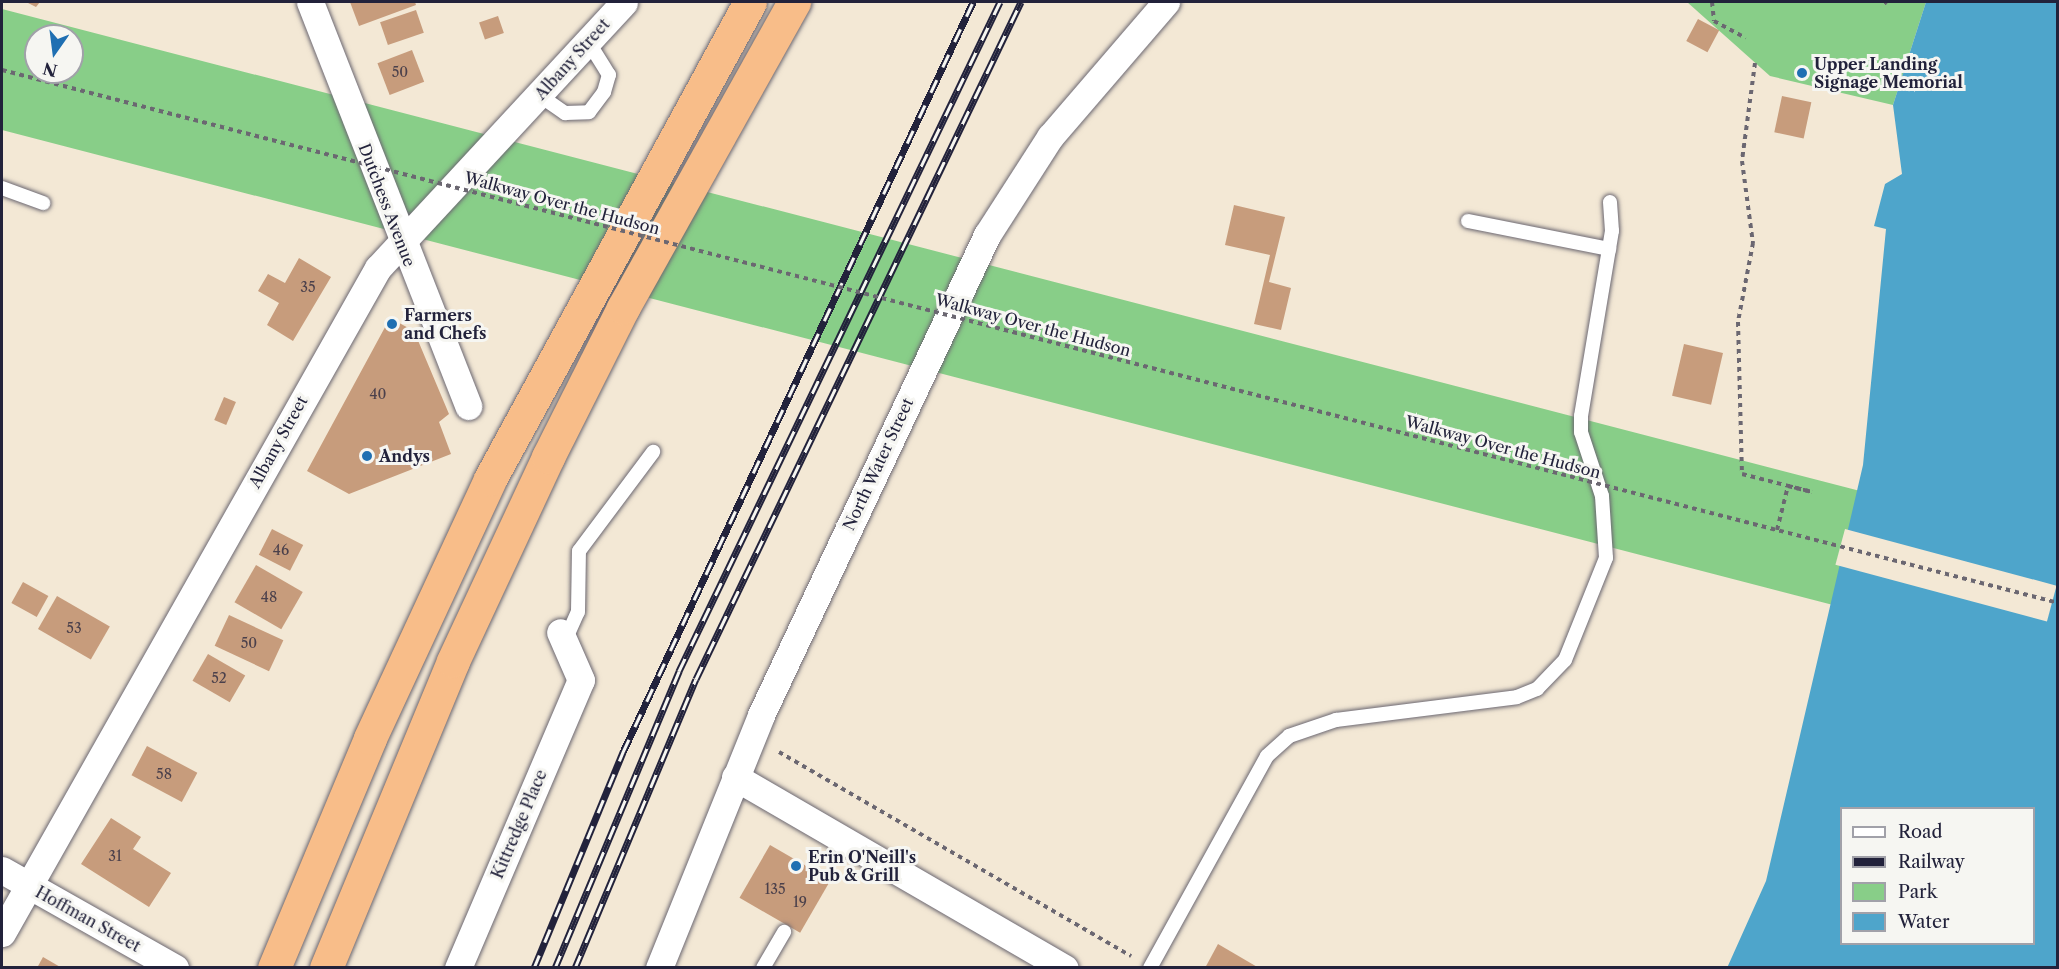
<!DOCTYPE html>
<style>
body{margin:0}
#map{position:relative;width:2059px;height:969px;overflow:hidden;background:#f3e8d5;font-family:"Libre Caslon Text",serif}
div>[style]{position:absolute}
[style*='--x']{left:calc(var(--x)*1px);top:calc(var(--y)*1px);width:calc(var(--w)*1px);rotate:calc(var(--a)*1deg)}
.green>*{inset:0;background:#88ce88}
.water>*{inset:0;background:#4ea5cb}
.pier>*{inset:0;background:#f3e8d5;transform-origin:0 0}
.building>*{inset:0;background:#c79c7c;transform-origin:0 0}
.path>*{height:4px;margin-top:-2px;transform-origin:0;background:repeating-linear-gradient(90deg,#6b6771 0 4.5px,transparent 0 9px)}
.roads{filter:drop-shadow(0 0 2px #6b6771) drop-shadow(0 0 2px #6b6771)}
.lane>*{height:14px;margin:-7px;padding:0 7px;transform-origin:7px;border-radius:7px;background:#fff}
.street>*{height:27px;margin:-13.5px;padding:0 13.5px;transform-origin:13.5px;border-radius:13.5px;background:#fff}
.highway>*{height:33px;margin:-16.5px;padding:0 16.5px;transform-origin:16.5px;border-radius:16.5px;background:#f8bd89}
.rail>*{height:7px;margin-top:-3.5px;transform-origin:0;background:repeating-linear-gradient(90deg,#f6f6f2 0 14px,#22223b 0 28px);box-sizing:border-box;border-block:2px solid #22223b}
.path-bridge>*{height:4px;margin-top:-2px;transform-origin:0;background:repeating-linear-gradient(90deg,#6b6771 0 4.5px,transparent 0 9px)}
.dots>*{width:16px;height:16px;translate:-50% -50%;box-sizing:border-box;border:3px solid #f6f6f2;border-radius:50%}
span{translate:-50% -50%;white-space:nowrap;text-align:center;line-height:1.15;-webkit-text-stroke:6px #f6f6f2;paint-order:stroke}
.number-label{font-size:14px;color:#4b404b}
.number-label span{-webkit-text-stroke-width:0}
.street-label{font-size:16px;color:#22223b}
.poi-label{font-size:16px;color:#22223b;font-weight:700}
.left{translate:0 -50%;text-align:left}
.frame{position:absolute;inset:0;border:3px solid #22223b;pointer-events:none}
.legend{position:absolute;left:1840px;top:807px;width:195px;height:138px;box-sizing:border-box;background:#f6f6f2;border:2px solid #a1a1a9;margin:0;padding:8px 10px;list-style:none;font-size:18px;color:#22223b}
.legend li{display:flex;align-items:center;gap:12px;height:30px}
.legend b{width:30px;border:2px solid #a1a1a9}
.north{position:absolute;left:24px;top:24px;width:60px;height:60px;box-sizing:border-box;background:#f6f6f2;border:2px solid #a1a1a9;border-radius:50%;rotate:194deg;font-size:16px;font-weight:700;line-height:24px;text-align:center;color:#22223b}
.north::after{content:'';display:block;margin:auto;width:21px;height:27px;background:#1f6fb2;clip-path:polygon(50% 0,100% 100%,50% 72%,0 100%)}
</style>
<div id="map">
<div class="green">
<i style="clip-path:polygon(1687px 2px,1926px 2px,1893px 105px,1770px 76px)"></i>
<i style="clip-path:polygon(evenodd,2px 9px,2057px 542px,2057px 663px,2px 130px,2px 9px,36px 36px,72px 36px,72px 72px,36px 72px,36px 36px)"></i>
</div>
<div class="water">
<i style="clip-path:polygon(evenodd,1926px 2px,2057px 2px,2057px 967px,1727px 968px,1766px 881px,1863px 465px,1886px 229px,1874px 226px,1885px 184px,1902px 174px,1893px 105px,1926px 2px,1842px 808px,2034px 808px,2034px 944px,1842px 944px,1842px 808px)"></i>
</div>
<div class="pier">
<i style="left:1845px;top:529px;width:219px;height:37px;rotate:15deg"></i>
</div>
<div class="building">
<i style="clip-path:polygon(26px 2px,40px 2px,36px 7px)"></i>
<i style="clip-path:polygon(350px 2px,415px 2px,416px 5px,359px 26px)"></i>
<i style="left:416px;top:10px;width:24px;height:38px;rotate:71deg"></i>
<i style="left:498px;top:16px;width:18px;height:20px;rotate:71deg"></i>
<i style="left:1698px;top:19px;width:24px;height:25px;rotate:28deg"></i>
<i style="left:412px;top:50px;width:34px;height:37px;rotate:69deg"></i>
<i style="left:1782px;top:96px;width:30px;height:37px;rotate:12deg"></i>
<i style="clip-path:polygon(1234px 205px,1285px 217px,1269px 282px,1291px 288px,1281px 330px,1254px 324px,1270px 255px,1225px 245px)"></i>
<i style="clip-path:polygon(299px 258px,331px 277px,293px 341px,267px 325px,279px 303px,258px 291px,268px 274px,285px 283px)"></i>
<i style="clip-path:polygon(390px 318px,414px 331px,449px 414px,439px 422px,451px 454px,349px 494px,307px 471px)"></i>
<i style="left:1684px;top:344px;width:40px;height:53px;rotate:13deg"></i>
<i style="left:224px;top:397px;width:13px;height:25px;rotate:23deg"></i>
<i style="left:272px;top:529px;width:35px;height:29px;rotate:27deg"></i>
<i style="left:256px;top:565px;width:54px;height:43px;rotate:30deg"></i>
<i style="left:23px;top:582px;width:29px;height:24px;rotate:29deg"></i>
<i style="left:57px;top:596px;width:61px;height:38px;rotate:30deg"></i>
<i style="left:229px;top:615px;width:60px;height:34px;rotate:25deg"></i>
<i style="left:208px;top:654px;width:43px;height:31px;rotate:30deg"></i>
<i style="left:147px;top:746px;width:57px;height:33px;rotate:28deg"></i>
<i style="clip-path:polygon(111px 818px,141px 837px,133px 849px,171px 873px,149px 907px,81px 864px)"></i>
<i style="left:770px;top:845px;width:70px;height:61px;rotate:30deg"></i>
<i style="clip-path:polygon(1218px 944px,1259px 968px,1205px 968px)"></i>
<i style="clip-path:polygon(43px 957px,62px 968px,37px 968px)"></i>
</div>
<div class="path">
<i style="--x:1712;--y:2;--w:19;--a:84"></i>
<i style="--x:1714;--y:21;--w:36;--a:28"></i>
<i style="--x:1884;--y:4;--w:3;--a:-45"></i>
<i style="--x:1755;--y:63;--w:99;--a:97.6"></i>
<i style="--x:1742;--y:161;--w:83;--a:82.4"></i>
<i style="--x:1753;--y:243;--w:80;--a:100.8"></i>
<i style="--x:1738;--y:322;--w:152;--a:88.5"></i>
<i style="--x:1742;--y:474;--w:72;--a:14.4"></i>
<i style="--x:779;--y:752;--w:407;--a:30.1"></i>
</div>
<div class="roads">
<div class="lane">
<i style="--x:539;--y:95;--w:32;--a:35"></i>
<i style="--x:565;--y:113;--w:24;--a:-2"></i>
<i style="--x:589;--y:112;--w:25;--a:-53"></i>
<i style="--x:604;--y:92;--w:18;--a:-74"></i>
<i style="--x:609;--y:75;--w:40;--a:-122"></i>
<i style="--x:2;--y:188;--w:44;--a:20.1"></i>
<i style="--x:1468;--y:221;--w:144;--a:11.2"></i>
<i style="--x:564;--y:643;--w:34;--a:-66"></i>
<i style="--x:578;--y:612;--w:61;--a:-89.1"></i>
<i style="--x:579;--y:551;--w:124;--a:-53.2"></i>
<i style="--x:763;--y:968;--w:42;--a:-59.7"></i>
<i style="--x:1150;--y:968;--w:242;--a:-61.1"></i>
<i style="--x:1267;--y:756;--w:30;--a:-42"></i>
<i style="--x:1289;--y:736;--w:50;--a:-18.8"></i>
<i style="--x:1336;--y:720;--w:182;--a:-7.2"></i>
<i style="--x:1517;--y:697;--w:22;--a:-22"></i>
<i style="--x:1537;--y:689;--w:40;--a:-46"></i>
<i style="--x:1565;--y:660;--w:110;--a:-68.1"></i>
<i style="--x:1606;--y:558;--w:62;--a:-93.7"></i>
<i style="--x:1602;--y:496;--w:67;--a:-108.2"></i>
<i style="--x:1581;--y:432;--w:16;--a:-90"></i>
<i style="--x:1581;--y:416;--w:188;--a:-80.5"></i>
<i style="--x:1612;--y:231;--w:29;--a:-94"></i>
</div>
<div class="street">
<i style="--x:310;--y:2;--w:434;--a:68.6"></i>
<i style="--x:735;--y:777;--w:381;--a:30.1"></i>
<i style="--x:2;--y:870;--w:199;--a:29.5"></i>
<i style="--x:2;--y:933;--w:764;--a:-60.52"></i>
<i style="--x:378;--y:268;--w:362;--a:-47.2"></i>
<i style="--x:458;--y:968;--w:313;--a:-66.9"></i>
<i style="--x:581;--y:680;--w:52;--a:-113.6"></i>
<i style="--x:659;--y:968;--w:273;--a:-68"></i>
<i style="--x:761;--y:715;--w:531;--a:-64.79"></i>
<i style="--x:987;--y:235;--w:117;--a:-57.3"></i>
<i style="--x:1050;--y:137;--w:178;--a:-49.3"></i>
</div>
<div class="highway">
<i style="--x:274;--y:968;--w:249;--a:-67.3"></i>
<i style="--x:370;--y:738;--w:285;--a:-65.1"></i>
<i style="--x:490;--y:479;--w:543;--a:-61.41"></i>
<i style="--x:326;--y:968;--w:332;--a:-67.5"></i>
<i style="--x:453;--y:661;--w:225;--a:-65"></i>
<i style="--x:548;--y:457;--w:167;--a:-63.3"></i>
<i style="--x:623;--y:308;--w:351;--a:-60.8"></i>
</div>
</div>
<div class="rail">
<i style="--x:534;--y:968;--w:234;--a:-67.6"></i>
<i style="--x:623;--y:752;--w:828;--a:-64.98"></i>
<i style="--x:555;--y:968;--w:322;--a:-67.3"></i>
<i style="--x:679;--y:671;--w:742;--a:-64.37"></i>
<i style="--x:575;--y:968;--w:313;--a:-67.3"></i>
<i style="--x:696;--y:679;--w:751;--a:-64.36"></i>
</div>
<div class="path-bridge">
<i style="--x:2;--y:70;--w:2124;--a:14.53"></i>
<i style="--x:1777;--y:530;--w:45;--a:-76"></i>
<i style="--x:1788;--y:486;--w:25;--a:14"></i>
</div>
<div class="dots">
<i style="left:1802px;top:73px;background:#1f6fb2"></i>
<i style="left:392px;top:324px;background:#1f6fb2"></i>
<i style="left:367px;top:456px;background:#1f6fb2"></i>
<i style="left:796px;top:866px;background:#1f6fb2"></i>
</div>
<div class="number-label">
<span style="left:400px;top:72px">50</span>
<span style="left:308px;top:287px">35</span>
<span style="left:378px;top:394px">40</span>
<span style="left:281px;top:550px">46</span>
<span style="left:269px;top:597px">48</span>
<span style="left:74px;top:628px">53</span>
<span style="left:249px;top:643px">50</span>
<span style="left:219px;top:678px">52</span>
<span style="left:164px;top:774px">58</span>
<span style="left:115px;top:856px">31</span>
<span style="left:775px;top:889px">135</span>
<span style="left:800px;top:902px">19</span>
</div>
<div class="street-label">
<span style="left:572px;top:59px;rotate:-48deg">Albany Street</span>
<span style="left:562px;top:203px;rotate:15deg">Walkway Over the Hudson</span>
<span style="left:387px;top:205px;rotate:69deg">Dutchess Avenue</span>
<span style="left:1033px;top:325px;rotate:15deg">Walkway Over the Hudson</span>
<span style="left:278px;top:442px;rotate:-61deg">Albany Street</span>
<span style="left:1503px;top:447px;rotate:15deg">Walkway Over the Hudson</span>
<span style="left:878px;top:464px;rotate:-65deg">North Water Street</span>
<span style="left:519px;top:824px;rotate:-67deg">Kittredge Place</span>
<span style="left:88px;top:919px;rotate:29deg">Hoffman Street</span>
</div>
<div class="poi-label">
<span class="left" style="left:1814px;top:73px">Upper Landing<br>Signage Memorial</span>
<span class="left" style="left:404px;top:324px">Farmers<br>and Chefs</span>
<span class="left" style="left:379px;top:456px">Andys</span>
<span class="left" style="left:808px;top:866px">Erin O'Neill's<br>Pub &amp; Grill</span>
</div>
<div class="frame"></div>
<ul class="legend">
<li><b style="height:8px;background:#fff"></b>Road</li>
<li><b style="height:8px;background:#22223b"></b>Railway</li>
<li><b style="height:16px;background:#88ce88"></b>Park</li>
<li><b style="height:16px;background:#4ea5cb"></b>Water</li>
</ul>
<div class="north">N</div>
</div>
